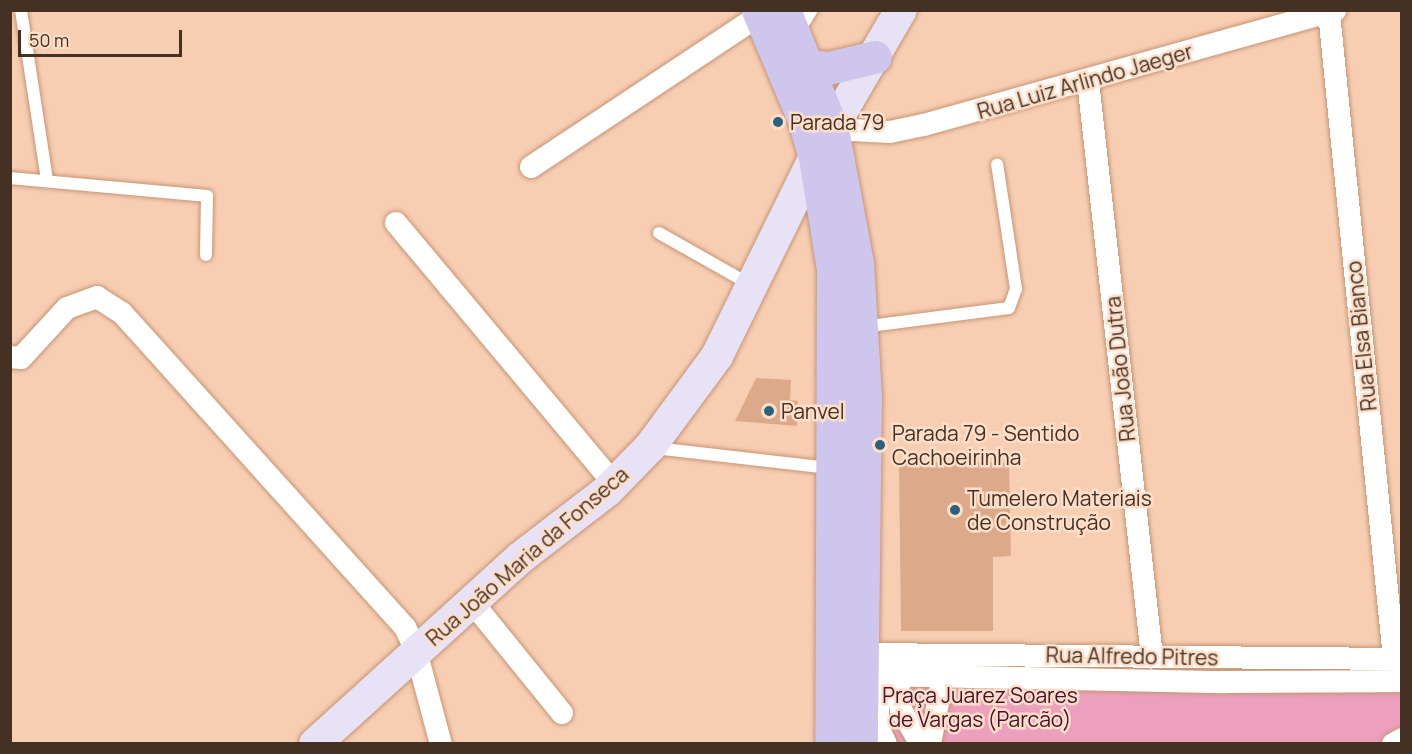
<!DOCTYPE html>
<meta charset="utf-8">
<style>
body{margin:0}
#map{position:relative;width:1412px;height:754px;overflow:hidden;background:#f8ceb3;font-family:Manrope,sans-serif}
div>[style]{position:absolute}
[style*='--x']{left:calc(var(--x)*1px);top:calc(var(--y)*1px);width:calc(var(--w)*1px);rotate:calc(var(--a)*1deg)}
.green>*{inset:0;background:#eca0be;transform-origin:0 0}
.building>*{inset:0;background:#dcaa8a}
.roads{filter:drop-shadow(0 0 2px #c69575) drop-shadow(0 0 2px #c69575)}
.lane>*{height:12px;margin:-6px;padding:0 6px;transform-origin:6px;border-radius:6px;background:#fff}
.street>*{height:22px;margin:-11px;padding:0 11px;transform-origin:11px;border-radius:11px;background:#fff}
.secondary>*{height:32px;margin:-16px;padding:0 16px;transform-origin:16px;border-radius:16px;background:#e7e2f6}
.primary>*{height:33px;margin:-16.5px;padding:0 16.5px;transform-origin:16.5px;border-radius:16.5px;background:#cfc6ee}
.dots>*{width:16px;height:16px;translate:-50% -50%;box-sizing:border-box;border:3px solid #fddec9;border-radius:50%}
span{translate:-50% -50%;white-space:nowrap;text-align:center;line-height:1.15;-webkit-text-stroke:5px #fddec9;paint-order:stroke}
.street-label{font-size:21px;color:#453124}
.poi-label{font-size:21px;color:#453124}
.left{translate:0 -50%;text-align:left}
.park-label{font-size:21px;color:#48102c}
.frame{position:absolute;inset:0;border:12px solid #453124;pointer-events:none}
.scale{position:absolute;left:18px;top:30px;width:164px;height:27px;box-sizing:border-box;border:3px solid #453124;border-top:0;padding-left:8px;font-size:18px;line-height:21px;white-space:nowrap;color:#453124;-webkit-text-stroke:4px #fddec9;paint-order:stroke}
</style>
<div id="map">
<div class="green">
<i style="left:871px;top:669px;width:530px;height:74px;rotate:1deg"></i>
</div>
<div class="building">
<i style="clip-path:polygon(756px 378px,791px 380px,790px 400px,798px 401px,797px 426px,735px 421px)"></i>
<i style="clip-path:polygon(1009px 462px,1011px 556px,993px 557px,993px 631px,901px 631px,899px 463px)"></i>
</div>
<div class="roads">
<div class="lane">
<i style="--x:21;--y:10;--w:172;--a:81.3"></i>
<i style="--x:798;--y:32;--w:26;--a:-58"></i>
<i style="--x:10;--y:178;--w:198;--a:5.2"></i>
<i style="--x:207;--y:196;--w:59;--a:91"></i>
<i style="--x:659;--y:233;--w:106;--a:29.5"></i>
<i style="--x:862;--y:327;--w:148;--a:-7.4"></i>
<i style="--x:1009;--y:308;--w:20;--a:-70"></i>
<i style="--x:1016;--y:289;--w:126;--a:-98.6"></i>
<i style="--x:654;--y:448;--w:177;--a:6.5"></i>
</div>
<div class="street">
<i style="--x:1329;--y:13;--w:648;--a:84.25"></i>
<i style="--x:1088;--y:81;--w:580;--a:83.66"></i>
<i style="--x:832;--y:129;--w:58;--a:3"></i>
<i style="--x:890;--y:132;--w:35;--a:-12"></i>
<i style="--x:924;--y:125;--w:427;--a:-15.6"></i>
<i style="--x:531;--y:167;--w:275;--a:-33.6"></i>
<i style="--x:396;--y:223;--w:340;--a:50.1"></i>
<i style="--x:10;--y:357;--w:11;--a:5"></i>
<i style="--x:21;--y:358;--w:68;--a:-47.4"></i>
<i style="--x:67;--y:308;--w:32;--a:-20"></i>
<i style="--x:97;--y:297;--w:30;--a:33"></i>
<i style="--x:122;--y:313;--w:423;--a:48"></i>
<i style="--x:405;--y:627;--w:26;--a:65"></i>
<i style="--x:416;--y:651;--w:96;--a:75"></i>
<i style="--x:472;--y:602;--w:143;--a:51"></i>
<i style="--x:862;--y:654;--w:540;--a:0.53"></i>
<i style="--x:878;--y:670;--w:57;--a:90"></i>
<i style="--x:878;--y:727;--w:19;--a:65"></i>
<i style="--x:878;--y:675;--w:346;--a:1.2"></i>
<i style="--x:1224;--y:682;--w:178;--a:-0.3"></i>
<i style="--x:904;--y:675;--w:15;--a:118"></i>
<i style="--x:897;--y:688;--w:22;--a:80"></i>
<i style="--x:901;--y:710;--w:39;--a:60"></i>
<i style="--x:930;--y:744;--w:68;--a:-79"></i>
<i style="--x:1393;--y:744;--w:10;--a:-29"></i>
</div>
<div class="secondary">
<i style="--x:315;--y:744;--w:277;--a:-42.2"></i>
<i style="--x:520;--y:558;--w:110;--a:-37.6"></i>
<i style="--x:607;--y:491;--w:62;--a:-45.7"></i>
<i style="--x:650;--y:447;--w:113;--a:-53.6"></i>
<i style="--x:717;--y:356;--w:222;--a:-63.8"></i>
<i style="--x:815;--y:157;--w:170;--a:-59.7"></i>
</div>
<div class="primary">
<i style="--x:758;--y:10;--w:116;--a:67.2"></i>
<i style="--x:803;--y:117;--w:42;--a:73.3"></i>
<i style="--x:815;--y:157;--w:114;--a:80.9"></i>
<i style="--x:833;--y:270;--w:474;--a:90.2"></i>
<i style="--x:784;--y:10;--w:128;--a:68"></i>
<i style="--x:832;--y:129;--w:135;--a:79.4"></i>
<i style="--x:857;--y:262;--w:134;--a:86.6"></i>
<i style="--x:865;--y:396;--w:348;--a:90.7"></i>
<i style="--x:807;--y:66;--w:21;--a:5"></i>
<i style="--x:828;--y:68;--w:48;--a:-13.2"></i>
</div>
</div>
<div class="dots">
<i style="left:778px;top:122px;background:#2c617d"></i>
<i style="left:769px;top:411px;background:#2c617d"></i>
<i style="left:880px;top:445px;background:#2c617d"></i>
<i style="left:955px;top:510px;background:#2c617d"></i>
</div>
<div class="street-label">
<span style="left:1085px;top:81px;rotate:-16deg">Rua Luiz Arlindo Jaeger</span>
<span style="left:1361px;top:336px;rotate:-96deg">Rua Elsa Bianco</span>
<span style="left:1120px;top:369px;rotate:-96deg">Rua João Dutra</span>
<span style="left:527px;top:556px;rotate:-41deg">Rua João Maria da Fonseca</span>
<span style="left:1132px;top:656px;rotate:1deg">Rua Alfredo Pitres</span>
</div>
<div class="poi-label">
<span class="left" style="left:790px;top:122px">Parada 79</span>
<span class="left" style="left:781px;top:411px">Panvel</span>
<span class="left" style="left:892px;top:445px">Parada 79 - Sentido<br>Cachoeirinha</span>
<span class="left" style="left:967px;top:510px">Tumelero Materiais<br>de Construção</span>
</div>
<div class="park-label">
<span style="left:980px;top:707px">Praça Juarez Soares<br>de Vargas (Parcão)</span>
</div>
<div class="frame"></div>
<div class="scale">50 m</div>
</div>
